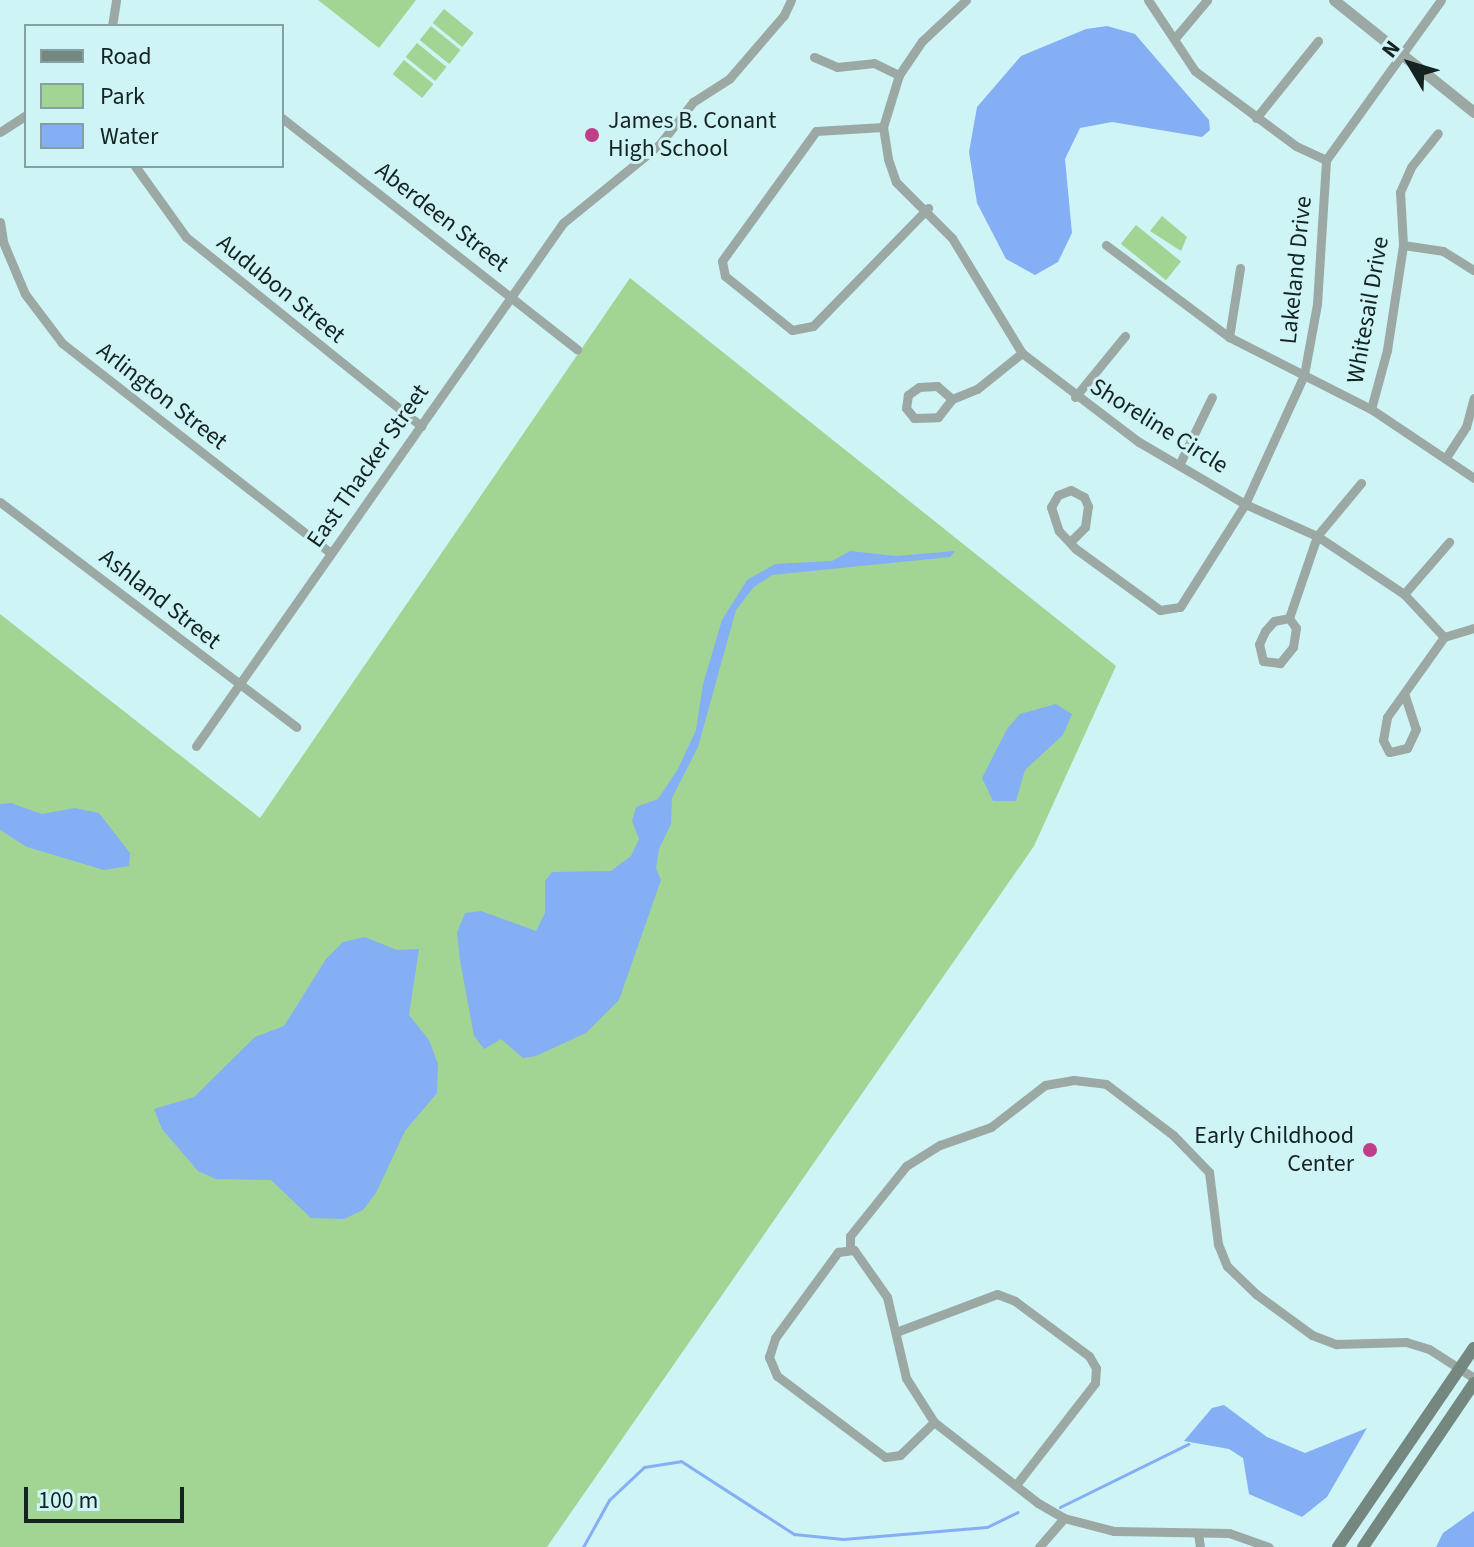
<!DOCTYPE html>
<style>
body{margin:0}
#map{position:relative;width:1474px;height:1547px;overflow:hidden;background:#cef4f6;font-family:"Source Sans 3",sans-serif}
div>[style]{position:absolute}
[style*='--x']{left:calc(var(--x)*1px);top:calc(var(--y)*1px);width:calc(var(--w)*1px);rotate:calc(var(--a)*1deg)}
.green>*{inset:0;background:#a2d593;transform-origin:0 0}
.water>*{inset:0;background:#84aff5}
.stream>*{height:3px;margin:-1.5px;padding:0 1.5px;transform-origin:1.5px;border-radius:1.5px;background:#84aff5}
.minor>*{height:9px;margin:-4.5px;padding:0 4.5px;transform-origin:4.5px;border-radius:4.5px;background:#9ba8a3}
.tertiary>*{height:11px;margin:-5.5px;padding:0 5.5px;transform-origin:5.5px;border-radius:5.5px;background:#9ba8a3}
.secondary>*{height:12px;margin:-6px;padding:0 6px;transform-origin:6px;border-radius:6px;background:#748880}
.dots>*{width:22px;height:22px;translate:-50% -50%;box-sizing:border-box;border:4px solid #cef4f6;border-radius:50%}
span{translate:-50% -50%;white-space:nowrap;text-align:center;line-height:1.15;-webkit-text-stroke:6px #cef4f6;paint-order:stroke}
.poi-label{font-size:24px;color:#142222}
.left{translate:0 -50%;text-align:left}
.right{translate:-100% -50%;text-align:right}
.street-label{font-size:24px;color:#142222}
.legend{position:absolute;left:24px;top:24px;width:260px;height:144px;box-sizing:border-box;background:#cef4f6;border:2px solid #84a0a1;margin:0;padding:10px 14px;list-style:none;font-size:24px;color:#142222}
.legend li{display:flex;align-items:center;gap:16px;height:40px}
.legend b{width:40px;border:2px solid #84a0a1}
.north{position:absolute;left:1370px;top:24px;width:80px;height:80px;-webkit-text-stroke:6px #cef4f6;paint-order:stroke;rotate:308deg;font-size:22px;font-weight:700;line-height:32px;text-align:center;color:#142222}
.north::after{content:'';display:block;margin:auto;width:28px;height:36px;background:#142222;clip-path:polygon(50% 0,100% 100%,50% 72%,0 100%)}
.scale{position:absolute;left:24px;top:1487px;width:160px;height:36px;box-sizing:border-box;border:4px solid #142222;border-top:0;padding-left:10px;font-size:24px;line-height:28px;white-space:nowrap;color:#142222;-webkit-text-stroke:6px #cef4f6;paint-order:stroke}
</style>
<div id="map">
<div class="green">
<i style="clip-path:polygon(318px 0,416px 0,379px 48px)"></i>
<i style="left:444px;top:9px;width:38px;height:18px;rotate:39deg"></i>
<i style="left:431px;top:26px;width:38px;height:18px;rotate:39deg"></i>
<i style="left:417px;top:43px;width:38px;height:18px;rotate:39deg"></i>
<i style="left:404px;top:60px;width:38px;height:18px;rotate:39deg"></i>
<i style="clip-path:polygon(1162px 216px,1187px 237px,1181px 251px,1150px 231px)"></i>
<i style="left:1136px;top:225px;width:58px;height:24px;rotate:39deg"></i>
<i style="clip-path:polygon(630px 278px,1116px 666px,1034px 846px,547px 1547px,0 1547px,0 614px,260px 818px)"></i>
</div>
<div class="water">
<i style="clip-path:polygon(1107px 26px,1135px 34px,1209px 120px,1210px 130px,1202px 137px,1112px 122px,1080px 128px,1065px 159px,1072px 233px,1058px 262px,1035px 275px,1006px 259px,977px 203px,969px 152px,977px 107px,1021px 56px,1086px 29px)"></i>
<i style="clip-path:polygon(850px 551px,896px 556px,955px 551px,950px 557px,772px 575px,754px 587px,736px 610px,698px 747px,672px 798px,671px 824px,659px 849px,656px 868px,661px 880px,619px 1000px,586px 1033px,536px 1056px,523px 1058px,501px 1039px,484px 1049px,474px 1036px,460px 960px,457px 933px,465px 913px,481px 911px,536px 931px,545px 913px,545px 881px,552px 872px,611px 871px,631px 856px,639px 839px,632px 821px,636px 807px,658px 799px,678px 769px,696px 730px,703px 684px,722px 620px,747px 580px,775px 564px,832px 561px)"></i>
<i style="clip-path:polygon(1056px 704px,1072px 714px,1063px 735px,1025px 770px,1016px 801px,993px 801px,982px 778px,1007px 729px,1020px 714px)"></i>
<i style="clip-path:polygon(11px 803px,42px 814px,75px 808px,99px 813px,130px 853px,129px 866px,104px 870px,27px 847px,0 830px,0 804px)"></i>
<i style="clip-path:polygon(365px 937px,397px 950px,419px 949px,409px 1015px,429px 1040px,438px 1064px,437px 1093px,405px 1131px,376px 1193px,363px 1210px,344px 1219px,311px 1218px,271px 1180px,216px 1179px,198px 1171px,162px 1129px,154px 1109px,194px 1097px,255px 1037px,284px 1026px,326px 959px,343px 942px)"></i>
<i style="clip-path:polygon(1224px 1405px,1267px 1437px,1305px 1453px,1367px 1428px,1327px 1497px,1302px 1517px,1249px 1494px,1243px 1458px,1229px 1449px,1184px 1441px,1212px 1408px)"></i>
<i style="clip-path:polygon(1474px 1511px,1474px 1547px,1436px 1547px,1443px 1533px)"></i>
</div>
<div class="stream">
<i style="--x:1060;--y:1507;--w:143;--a:-26.2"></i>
<i style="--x:583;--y:1547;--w:54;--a:-61"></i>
<i style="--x:609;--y:1500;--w:48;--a:-43.3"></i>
<i style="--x:644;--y:1467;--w:37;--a:-9"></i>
<i style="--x:681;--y:1461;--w:135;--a:32.9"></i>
<i style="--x:794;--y:1534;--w:49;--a:5.8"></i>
<i style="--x:843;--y:1539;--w:144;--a:-4.8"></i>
<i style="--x:987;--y:1527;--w:34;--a:-26"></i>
</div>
<div class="minor">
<i style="--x:966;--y:0;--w:60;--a:137"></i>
<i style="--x:922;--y:41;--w:41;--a:124.1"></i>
<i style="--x:899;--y:75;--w:54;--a:107.1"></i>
<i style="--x:883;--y:127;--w:32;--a:81"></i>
<i style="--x:888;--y:159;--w:24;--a:71"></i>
<i style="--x:896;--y:182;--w:79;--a:45"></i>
<i style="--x:952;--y:238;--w:135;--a:58.7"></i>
<i style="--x:1022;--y:353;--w:147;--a:37.3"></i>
<i style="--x:1139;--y:442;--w:123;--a:30.3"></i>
<i style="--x:1245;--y:504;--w:79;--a:24"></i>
<i style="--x:1317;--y:536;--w:105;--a:33.7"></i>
<i style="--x:1404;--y:594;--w:59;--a:47.1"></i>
<i style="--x:1444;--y:637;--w:31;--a:-17"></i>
<i style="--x:1148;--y:0;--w:85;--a:56.5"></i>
<i style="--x:1195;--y:71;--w:126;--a:36.6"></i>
<i style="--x:1296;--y:146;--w:33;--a:25"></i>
<i style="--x:112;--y:26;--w:26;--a:-81"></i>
<i style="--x:1175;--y:38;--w:50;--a:-49.9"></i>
<i style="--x:814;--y:57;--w:25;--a:23"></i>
<i style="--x:837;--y:67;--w:37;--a:-6"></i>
<i style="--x:874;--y:63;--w:28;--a:26"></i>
<i style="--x:282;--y:118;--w:375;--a:38.1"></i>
<i style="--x:1256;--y:118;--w:99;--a:-51.2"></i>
<i style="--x:883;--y:127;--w:67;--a:176.6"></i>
<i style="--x:816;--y:131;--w:160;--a:125.9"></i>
<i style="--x:722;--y:261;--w:15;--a:79"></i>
<i style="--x:725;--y:276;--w:86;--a:38.9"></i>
<i style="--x:792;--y:330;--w:21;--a:-11"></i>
<i style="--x:813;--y:326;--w:165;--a:-45.7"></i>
<i style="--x:0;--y:132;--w:31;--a:-33"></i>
<i style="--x:135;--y:166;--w:87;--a:54.3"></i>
<i style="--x:186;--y:237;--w:302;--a:38.8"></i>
<i style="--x:0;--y:222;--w:20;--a:81"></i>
<i style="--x:3;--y:242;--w:56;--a:67.1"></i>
<i style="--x:25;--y:294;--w:61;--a:52.9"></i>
<i style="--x:62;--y:343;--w:341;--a:38"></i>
<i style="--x:1106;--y:245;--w:154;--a:36.8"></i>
<i style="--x:1229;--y:337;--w:159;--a:26.9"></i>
<i style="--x:1371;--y:409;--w:124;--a:33.8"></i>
<i style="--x:1403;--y:245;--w:40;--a:8.5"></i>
<i style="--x:1443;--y:251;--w:36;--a:32"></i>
<i style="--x:1229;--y:337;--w:70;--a:-80.9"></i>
<i style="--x:1075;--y:397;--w:79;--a:-50.7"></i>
<i style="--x:952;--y:399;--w:20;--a:-139"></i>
<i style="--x:937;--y:386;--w:18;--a:177"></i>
<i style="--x:919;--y:387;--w:14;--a:144"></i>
<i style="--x:908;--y:395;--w:13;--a:99"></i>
<i style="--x:906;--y:408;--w:13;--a:51"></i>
<i style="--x:914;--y:418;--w:24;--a:-2"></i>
<i style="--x:938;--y:417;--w:23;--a:-52"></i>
<i style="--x:952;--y:399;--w:27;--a:-22"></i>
<i style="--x:977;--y:389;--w:58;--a:-38.7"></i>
<i style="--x:1371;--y:409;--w:61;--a:-74.8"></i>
<i style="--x:1387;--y:350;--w:106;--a:-81.3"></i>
<i style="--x:1403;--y:245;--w:53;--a:-93.2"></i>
<i style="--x:1400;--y:192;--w:27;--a:-66"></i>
<i style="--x:1411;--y:167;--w:43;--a:-51.5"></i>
<i style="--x:1447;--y:456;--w:35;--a:-57"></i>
<i style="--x:1466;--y:427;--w:30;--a:-75"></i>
<i style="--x:1180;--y:463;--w:73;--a:-64.1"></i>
<i style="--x:0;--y:502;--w:372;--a:37.2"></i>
<i style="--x:1071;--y:541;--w:20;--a:-45"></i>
<i style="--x:1085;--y:527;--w:21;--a:-82"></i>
<i style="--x:1088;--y:506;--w:10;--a:-114"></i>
<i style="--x:1084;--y:497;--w:15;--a:-152"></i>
<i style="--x:1071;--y:490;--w:14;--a:159"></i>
<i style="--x:1058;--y:495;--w:14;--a:120"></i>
<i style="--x:1051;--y:507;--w:25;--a:72"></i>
<i style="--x:1059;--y:531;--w:25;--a:47"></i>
<i style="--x:1076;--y:549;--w:104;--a:36"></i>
<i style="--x:1160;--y:610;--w:20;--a:-9"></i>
<i style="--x:1180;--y:607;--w:122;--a:-57.7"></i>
<i style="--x:1245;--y:504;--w:142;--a:-65.4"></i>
<i style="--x:1304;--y:375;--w:72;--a:-79.6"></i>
<i style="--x:1317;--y:304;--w:144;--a:-86.4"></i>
<i style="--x:1326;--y:160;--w:197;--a:-54.3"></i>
<i style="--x:1404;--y:594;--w:69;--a:-49.1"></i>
<i style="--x:1289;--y:618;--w:87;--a:-71.1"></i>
<i style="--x:1317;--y:536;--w:69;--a:-50.3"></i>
<i style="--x:1289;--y:618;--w:12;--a:55"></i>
<i style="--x:1296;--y:628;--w:19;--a:99"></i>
<i style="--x:1293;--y:647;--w:21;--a:129"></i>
<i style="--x:1280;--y:663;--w:17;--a:-173"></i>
<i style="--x:1263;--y:661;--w:17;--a:-103"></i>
<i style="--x:1259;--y:644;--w:14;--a:-65"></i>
<i style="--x:1265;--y:631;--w:13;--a:-48"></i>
<i style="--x:1274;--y:621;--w:15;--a:-11"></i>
<i style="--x:1405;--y:696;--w:35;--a:72"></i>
<i style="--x:1416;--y:729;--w:21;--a:115"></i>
<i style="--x:1407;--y:748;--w:18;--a:167"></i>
<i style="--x:1389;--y:752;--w:13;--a:-117"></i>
<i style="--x:1383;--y:740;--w:23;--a:-80"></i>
<i style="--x:1387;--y:717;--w:98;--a:-54.5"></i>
<i style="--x:196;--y:746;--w:639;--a:-54.94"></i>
<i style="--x:563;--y:223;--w:124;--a:-39.1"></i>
<i style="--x:659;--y:145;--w:55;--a:-51.7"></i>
<i style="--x:693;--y:102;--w:43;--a:-32.6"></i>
<i style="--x:729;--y:79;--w:84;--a:-49.3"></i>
<i style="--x:784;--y:15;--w:17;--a:-65"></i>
<i style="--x:850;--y:1250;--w:14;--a:-90"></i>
<i style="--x:850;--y:1236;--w:90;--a:-51.3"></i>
<i style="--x:906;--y:1166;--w:40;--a:-32"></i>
<i style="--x:940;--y:1145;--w:54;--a:-19.4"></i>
<i style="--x:991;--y:1127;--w:68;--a:-37.9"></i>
<i style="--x:1045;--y:1085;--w:29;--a:-10"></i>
<i style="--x:1074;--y:1080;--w:32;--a:7"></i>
<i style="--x:1106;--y:1084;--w:84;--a:37.3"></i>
<i style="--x:1173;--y:1135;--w:52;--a:45.8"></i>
<i style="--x:1209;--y:1172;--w:73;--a:82.9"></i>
<i style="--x:1218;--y:1244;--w:24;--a:68"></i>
<i style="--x:1227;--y:1266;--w:40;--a:44"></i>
<i style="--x:1256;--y:1294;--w:69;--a:36.2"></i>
<i style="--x:1312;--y:1335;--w:26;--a:21"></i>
<i style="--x:1336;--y:1344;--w:70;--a:-1.6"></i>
<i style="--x:1406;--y:1342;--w:24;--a:17"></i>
<i style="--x:1429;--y:1349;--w:54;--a:32.8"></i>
<i style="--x:896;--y:1332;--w:108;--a:-20.6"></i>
<i style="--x:997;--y:1294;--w:19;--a:21"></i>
<i style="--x:1015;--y:1301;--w:92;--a:36.6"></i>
<i style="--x:1089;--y:1356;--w:14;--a:60"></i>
<i style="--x:1096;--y:1368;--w:15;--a:94"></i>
<i style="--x:1095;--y:1383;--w:129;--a:127.8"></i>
<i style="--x:934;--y:1422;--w:47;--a:135.9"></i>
<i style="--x:900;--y:1455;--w:15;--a:172"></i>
<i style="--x:885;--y:1457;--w:135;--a:-143.1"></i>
<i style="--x:777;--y:1376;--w:21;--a:-113"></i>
<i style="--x:769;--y:1357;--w:20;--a:-72"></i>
<i style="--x:775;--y:1338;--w:107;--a:-53.8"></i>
<i style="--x:838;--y:1252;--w:16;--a:-7"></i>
<i style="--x:854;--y:1250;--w:57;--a:54.9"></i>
<i style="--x:887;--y:1297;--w:83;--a:76.8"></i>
<i style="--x:906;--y:1378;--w:52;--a:57.5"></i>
<i style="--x:934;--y:1422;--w:132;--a:37.9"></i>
<i style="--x:1038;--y:1503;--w:30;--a:30"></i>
<i style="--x:1064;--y:1518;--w:52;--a:14.6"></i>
<i style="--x:1114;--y:1531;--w:115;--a:1"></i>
<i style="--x:1229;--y:1533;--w:42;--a:19.3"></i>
<i style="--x:1198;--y:1533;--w:14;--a:82"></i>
<i style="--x:1039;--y:1547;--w:38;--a:-49"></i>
</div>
<div class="tertiary">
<i style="--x:1334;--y:0;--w:179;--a:38.7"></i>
</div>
<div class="secondary">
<i style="--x:1338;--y:1547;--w:241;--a:-55.7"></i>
<i style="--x:1363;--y:1547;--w:198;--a:-55.9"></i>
</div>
<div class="dots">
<i style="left:592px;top:135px;background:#c03e87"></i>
<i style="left:1370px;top:1150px;background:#c03e87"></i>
</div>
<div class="poi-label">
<span class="left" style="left:608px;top:135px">James B. Conant<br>High School</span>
<span class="right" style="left:1354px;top:1150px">Early Childhood<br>Center</span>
</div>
<div class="street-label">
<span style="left:442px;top:217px;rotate:38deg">Aberdeen Street</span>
<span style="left:1296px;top:270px;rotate:-84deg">Lakeland Drive</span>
<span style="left:281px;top:289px;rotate:39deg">Audubon Street</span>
<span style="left:1368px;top:310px;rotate:-80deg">Whitesail Drive</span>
<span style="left:162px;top:396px;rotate:38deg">Arlington Street</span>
<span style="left:1159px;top:426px;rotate:32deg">Shoreline Circle</span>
<span style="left:368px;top:466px;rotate:-55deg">East Thacker Street</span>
<span style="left:160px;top:599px;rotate:38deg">Ashland Street</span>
</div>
<ul class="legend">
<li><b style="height:10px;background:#748880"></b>Road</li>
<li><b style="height:22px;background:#a2d593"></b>Park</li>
<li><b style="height:22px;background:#84aff5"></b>Water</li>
</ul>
<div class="north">N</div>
<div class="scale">100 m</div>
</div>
